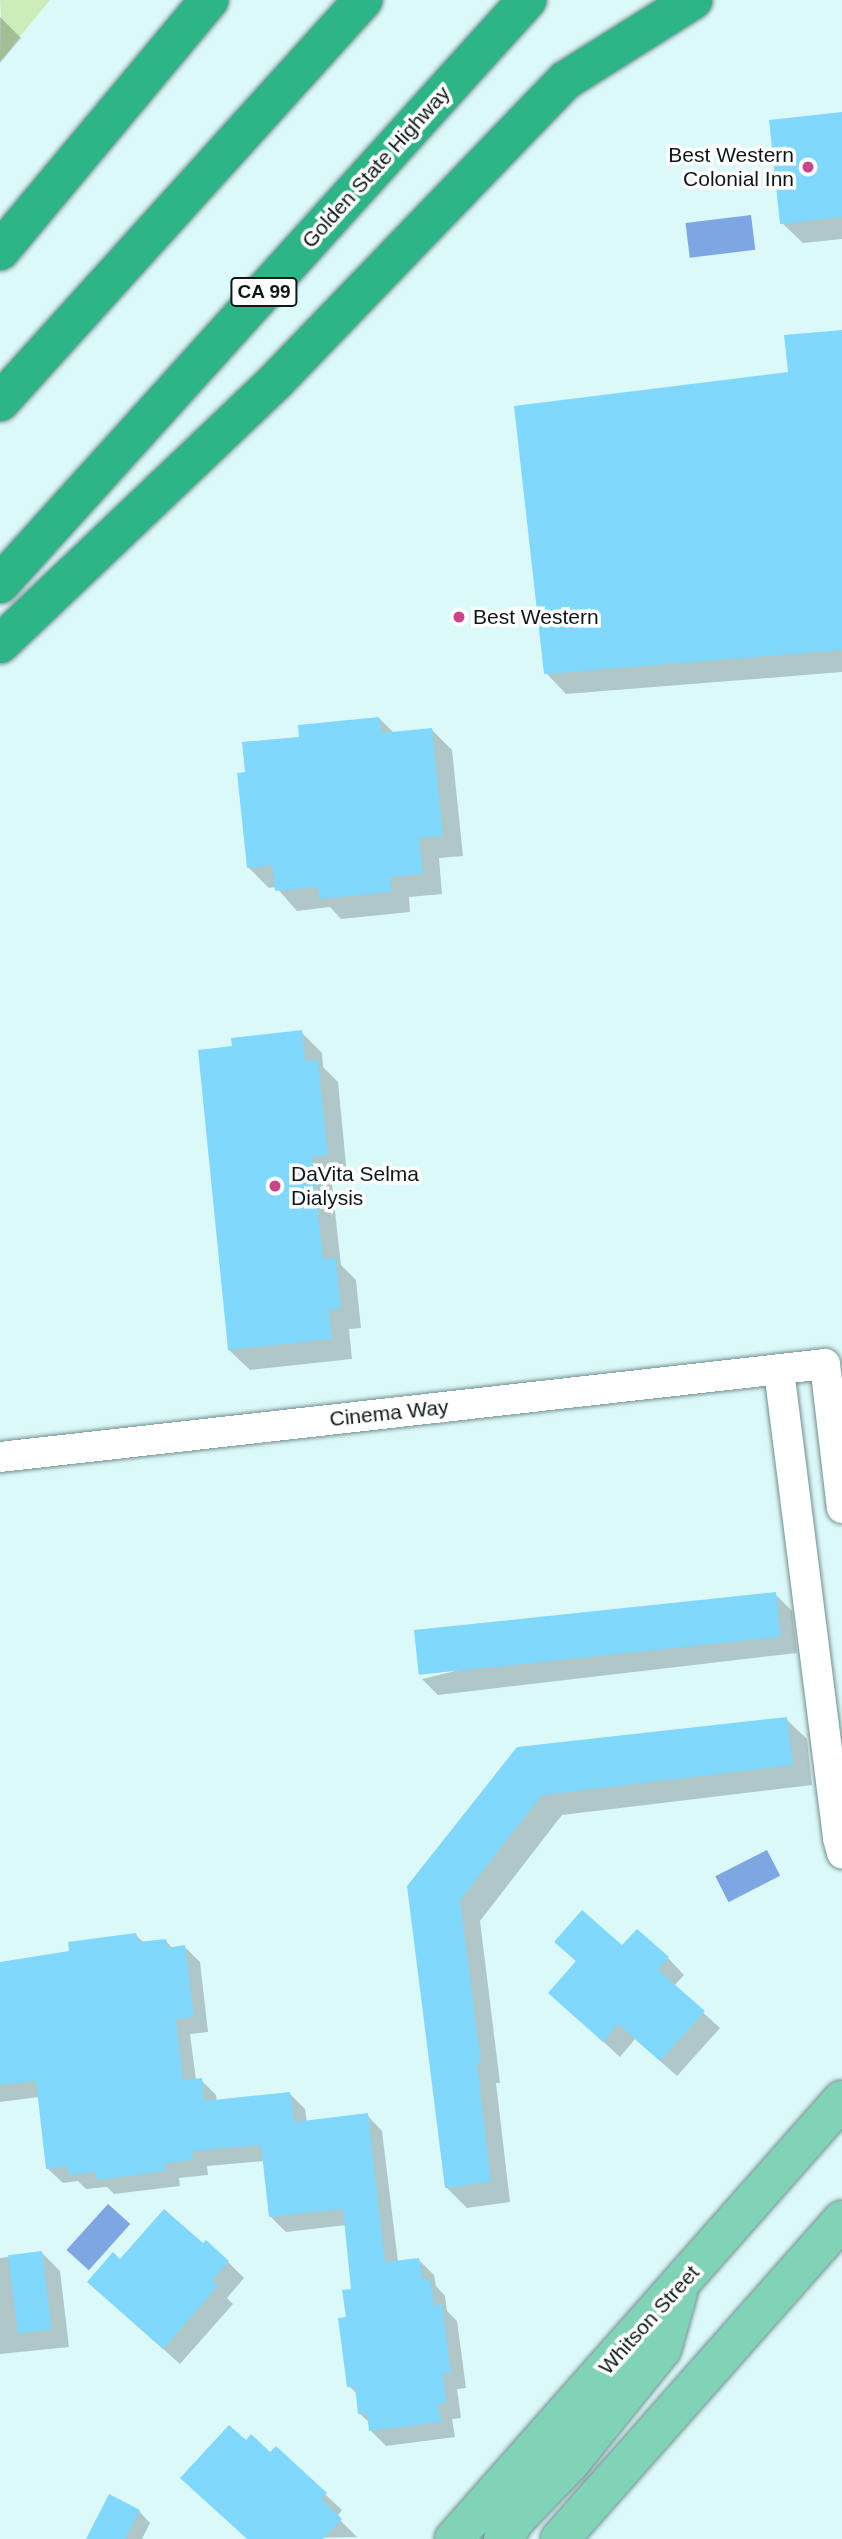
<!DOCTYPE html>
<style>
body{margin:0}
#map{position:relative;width:842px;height:2539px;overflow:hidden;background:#dcf9f9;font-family:Helvetica,sans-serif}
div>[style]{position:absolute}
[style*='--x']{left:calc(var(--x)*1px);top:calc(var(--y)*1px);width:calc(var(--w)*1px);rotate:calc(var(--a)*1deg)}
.green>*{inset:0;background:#ccedb9}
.water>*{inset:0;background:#7ea6e2;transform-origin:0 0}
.shadow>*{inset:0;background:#0003}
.building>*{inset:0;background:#81d8fd;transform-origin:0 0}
.roads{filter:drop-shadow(0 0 2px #738d8d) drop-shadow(0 0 2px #738d8d)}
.minor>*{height:30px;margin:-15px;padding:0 15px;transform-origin:15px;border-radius:15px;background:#fff}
.primary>*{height:38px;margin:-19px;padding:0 19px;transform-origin:19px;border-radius:19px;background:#81d3b7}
.motorway>*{height:38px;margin:-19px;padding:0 19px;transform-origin:19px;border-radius:19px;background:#2db587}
.dots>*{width:19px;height:19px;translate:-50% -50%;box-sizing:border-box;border:4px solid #fff;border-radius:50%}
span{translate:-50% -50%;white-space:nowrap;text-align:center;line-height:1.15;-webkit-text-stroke:7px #fff;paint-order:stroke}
.shield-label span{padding:2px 5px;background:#fff;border:2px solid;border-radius:5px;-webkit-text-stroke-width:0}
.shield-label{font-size:19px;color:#0d1717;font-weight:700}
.poi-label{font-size:21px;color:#0d1717}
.right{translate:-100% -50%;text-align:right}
.left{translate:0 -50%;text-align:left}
.street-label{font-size:21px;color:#0d1717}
</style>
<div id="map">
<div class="green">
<i style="clip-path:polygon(0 0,50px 0,0 61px,1px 16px)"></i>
</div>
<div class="water">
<i style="left:751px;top:215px;width:35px;height:66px;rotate:83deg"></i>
<i style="left:767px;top:1850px;width:29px;height:58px;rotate:63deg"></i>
<i style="left:108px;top:2204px;width:30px;height:62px;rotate:42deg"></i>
</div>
<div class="shadow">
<i style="clip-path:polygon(0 17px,21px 38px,0 63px)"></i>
<i style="clip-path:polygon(842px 114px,842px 239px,803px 243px,782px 223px)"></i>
<i style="clip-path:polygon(842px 332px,842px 672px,566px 694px,546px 673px,790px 374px)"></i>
<i style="clip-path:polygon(379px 718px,394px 733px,432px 730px,452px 750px,463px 856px,439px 858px,442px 894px,409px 897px,410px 912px,341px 919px,330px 907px,297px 911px,276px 887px,269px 888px,248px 867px,247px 773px,301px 738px)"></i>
<i style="clip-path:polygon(301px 1032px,322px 1053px,323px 1067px,338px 1082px,347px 1175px,331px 1176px,341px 1265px,356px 1280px,361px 1328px,349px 1329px,352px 1359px,250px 1370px,229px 1350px,234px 1048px)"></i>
<i style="clip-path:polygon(775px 1594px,792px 1611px,797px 1653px,438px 1695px,422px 1679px)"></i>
<i style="clip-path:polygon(786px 1719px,807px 1739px,812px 1785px,562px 1815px,480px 1921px,500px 2083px,496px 2083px,510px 2202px,467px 2208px,446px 2187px,409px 1887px,518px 1749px)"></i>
<i style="clip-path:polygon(136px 1935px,144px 1943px,166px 1941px,173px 1949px,185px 1947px,200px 1962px,208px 2032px,190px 2034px,196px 2080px,201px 2080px,216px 2095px,217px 2102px,290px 2094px,305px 2109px,307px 2123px,367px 2115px,382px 2131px,398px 2262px,419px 2260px,434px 2275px,436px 2286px,445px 2296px,447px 2311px,457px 2321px,466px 2388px,457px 2389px,461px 2418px,452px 2419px,455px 2437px,386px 2446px,371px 2431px,370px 2423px,360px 2414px,358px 2395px,349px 2386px,348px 2318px,353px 2290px,346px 2225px,286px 2232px,271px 2217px,264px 2161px,207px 2166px,208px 2175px,179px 2178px,180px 2186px,114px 2194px,107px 2187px,86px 2189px,78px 2181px,63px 2183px,47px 2168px,39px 2097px,0 2102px,0 1963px,71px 1952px)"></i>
<i style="clip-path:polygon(556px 1942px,622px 1948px,668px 1958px,684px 1975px,674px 1986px,720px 2028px,677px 2076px,635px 2039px,620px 2057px,550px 1993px,577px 1962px)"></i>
<i style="clip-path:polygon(203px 2246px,228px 2262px,244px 2278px,227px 2298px,233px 2304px,180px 2364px,106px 2298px,120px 2261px)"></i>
<i style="clip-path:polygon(42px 2253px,60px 2271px,69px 2347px,0 2354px,0 2258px)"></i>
<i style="clip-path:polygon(246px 2442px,270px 2455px,276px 2448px,342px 2510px,337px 2517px,357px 2537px,248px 2539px)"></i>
<i style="clip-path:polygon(139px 2511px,150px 2523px,142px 2539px,88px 2539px)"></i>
</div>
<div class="building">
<i style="clip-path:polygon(842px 112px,842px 217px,780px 224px,769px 120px)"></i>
<i style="clip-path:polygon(842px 330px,842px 650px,544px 674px,514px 406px,788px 372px,784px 335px)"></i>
<i style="clip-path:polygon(379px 717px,381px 733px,432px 728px,443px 836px,419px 838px,423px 874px,390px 877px,391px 892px,319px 899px,318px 887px,275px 891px,272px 865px,247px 868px,237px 773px,245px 772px,242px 742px,299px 737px,298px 725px)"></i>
<i style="clip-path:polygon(302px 1030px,305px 1061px,318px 1060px,328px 1155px,312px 1157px,323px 1259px,336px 1258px,341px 1308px,329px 1310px,332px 1339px,228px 1350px,198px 1050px,232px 1046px,231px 1038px)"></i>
<i style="left:776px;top:1592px;width:45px;height:364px;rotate:84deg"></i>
<i style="clip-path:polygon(787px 1717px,793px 1765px,542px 1795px,460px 1900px,481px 2063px,477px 2063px,491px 2182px,445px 2188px,407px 1886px,517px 1747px)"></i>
<i style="clip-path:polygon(582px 1910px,622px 1945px,637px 1929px,669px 1957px,658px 1970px,705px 2011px,660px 2061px,618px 2024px,603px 2042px,548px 1993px,576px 1961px,554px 1942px)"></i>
<i style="clip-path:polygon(136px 1933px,138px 1942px,166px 1939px,167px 1948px,185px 1945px,194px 2017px,176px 2019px,183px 2080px,202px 2078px,204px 2101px,290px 2092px,294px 2122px,368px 2113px,385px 2262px,419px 2258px,423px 2280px,430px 2279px,434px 2306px,442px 2304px,451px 2373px,443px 2374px,446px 2403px,438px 2404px,441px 2422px,369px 2431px,367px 2413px,358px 2414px,355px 2386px,347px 2387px,338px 2318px,346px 2317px,342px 2290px,351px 2289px,343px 2209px,269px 2217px,261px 2145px,192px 2151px,193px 2160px,165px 2163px,166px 2171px,97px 2180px,96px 2172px,69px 2175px,68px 2166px,46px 2169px,36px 2081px,0 2085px,0 1962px,69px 1951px,68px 1942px)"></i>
<i style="clip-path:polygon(164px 2209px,203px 2243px,206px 2240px,229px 2261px,212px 2281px,218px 2286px,163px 2349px,87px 2282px,113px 2252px,120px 2259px)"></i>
<i style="left:42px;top:2251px;width:79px;height:34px;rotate:83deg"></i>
<i style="clip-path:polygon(229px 2425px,246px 2440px,251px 2434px,270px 2452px,276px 2446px,327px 2493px,321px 2499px,342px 2519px,323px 2539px,247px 2539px,180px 2478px)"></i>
<i style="clip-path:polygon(109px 2494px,140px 2510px,125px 2539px,86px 2539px)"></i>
</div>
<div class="roads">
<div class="minor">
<i style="--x:779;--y:1370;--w:472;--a:82.8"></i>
<i style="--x:838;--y:1838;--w:16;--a:75"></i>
<i style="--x:0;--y:1457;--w:830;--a:-6.43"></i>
<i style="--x:825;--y:1364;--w:145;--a:83.3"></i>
</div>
<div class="primary">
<i style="--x:454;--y:2539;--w:586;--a:-48.53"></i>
<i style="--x:503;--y:2539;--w:24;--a:-57"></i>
<i style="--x:516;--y:2519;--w:78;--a:-46"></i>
<i style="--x:570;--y:2463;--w:146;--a:-51.1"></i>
<i style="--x:662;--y:2349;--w:58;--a:-74.1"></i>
<i style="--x:560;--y:2539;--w:426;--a:-48.5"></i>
</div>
<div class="motorway">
<i style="--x:0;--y:251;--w:327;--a:-50.2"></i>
<i style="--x:0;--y:402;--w:542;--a:-47.92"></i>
<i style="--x:0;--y:584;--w:787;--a:-47.94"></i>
<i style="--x:0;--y:644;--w:381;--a:-43.6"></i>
<i style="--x:276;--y:381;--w:418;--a:-46.1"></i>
<i style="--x:566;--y:80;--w:150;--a:-32.2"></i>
</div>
</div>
<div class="dots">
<i style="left:808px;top:167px;background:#c8458a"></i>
<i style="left:459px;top:617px;background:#c8458a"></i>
<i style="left:275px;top:1186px;background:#c8458a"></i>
</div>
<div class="shield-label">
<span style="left:264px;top:292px">CA 99</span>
</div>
<div class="poi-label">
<span class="right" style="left:794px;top:167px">Best Western<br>Colonial Inn</span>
<span class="left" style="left:473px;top:617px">Best Western</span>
<span class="left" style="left:291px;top:1186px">DaVita Selma<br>Dialysis</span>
</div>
<div class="street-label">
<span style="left:376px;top:167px;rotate:-48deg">Golden State Highway</span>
<span style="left:389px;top:1413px;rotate:-6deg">Cinema Way</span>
<span style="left:649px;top:2320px;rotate:-48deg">Whitson Street</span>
</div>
</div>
